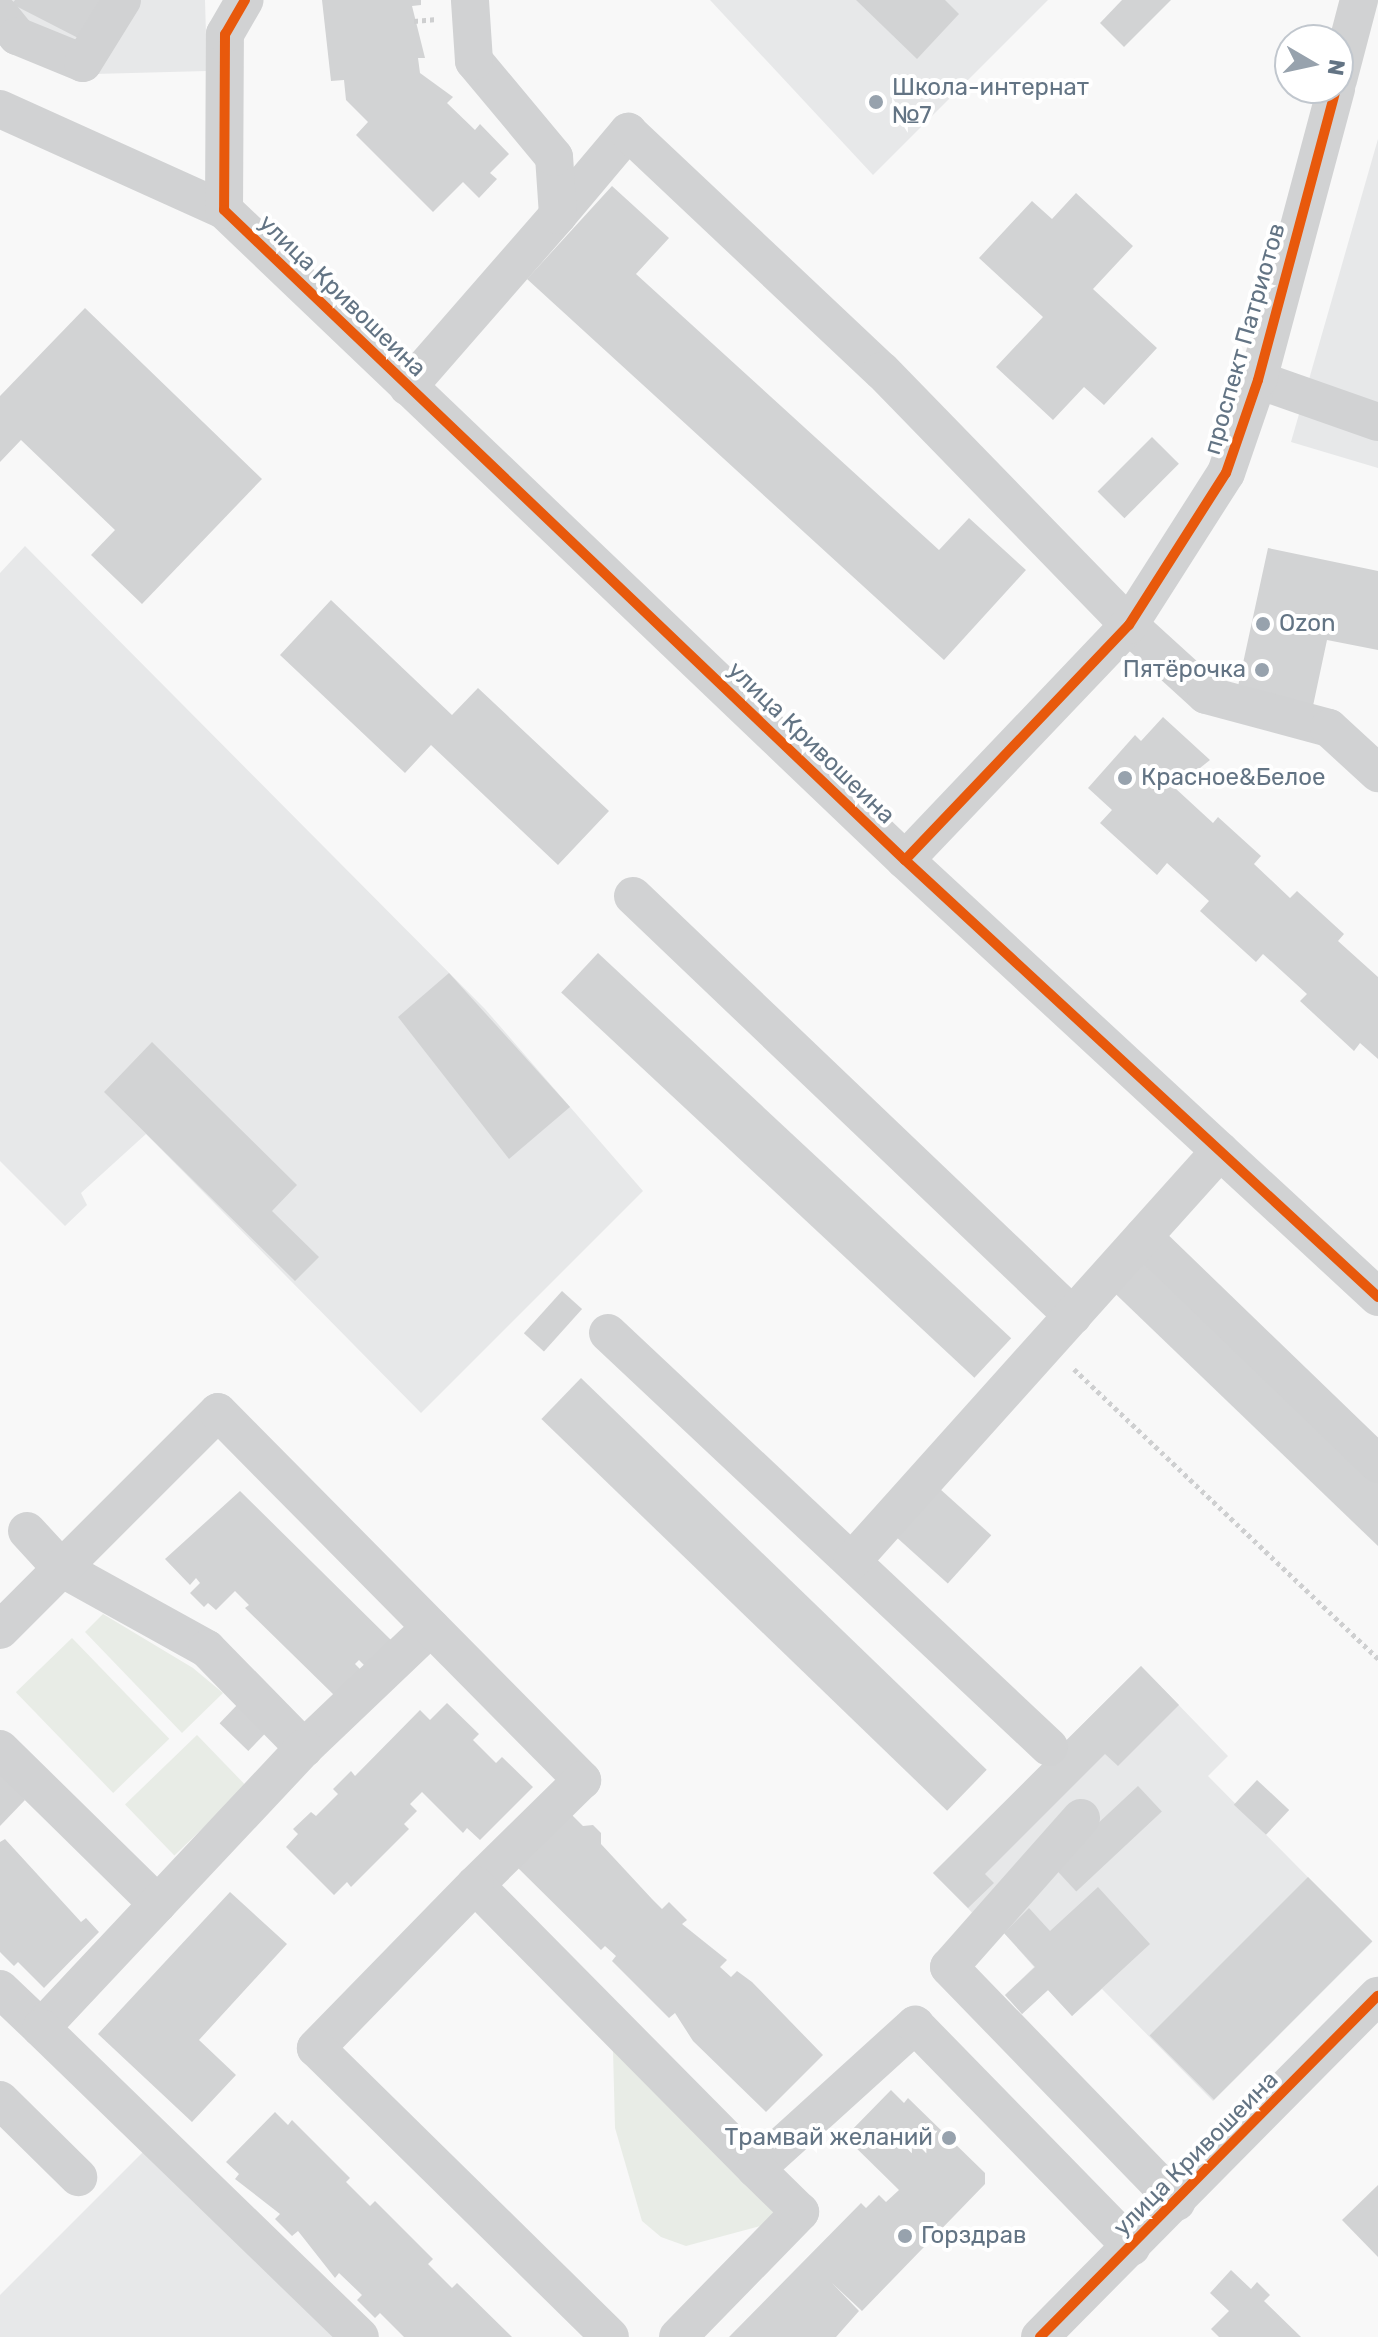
<!DOCTYPE html>
<meta charset="utf-8">
<style>
body{margin:0}
#map{position:relative;width:1378px;height:2337px;overflow:hidden;background:#f8f8f8;font-family:Rubik,sans-serif}
div>[style]{position:absolute}
[style*='--x']{left:calc(var(--x)*1px);top:calc(var(--y)*1px);width:calc(var(--w)*1px);rotate:calc(var(--a)*1deg)}
.built>*{inset:0;background:#e7e8e9}
.green>*{inset:0;background:#e8ece6;transform-origin:0 0}
.building>*{inset:0;background:#d2d3d4;transform-origin:0 0}
.path>*{height:5px;margin-top:-2.5px;transform-origin:0;background:repeating-linear-gradient(90deg,#cecfd0 0 4px,transparent 0 8px)}
.minor>*{height:38px;margin:-19px;padding:0 19px;transform-origin:19px;border-radius:19px;background:#d1d2d3}
.cycleway>*{height:10px;margin:-5px;padding:0 5px;transform-origin:5px;border-radius:5px;background:#e8590c}
.dots>*{width:22px;height:22px;translate:-50% -50%;box-sizing:border-box;border:4px solid #fff;border-radius:50%}
span{translate:-50% -50%;white-space:nowrap;text-align:center;line-height:1.15;-webkit-text-stroke:8px #fff;paint-order:stroke}
.poi-label{font-size:24px;color:#637484}
.left{translate:0 -50%;text-align:left}
.right{translate:-100% -50%;text-align:right}
.street-label{font-size:24px;color:#637484}
.north{position:absolute;left:1274px;top:24px;width:80px;height:80px;box-sizing:border-box;background:#fff;border:2px solid #c1c7ce;border-radius:50%;rotate:99deg;font-size:22px;font-weight:700;line-height:32px;text-align:center;color:#637484}
.north::after{content:'';display:block;margin:auto;width:28px;height:36px;background:#97a2ad;clip-path:polygon(50% 0,100% 100%,50% 72%,0 100%)}
</style>
<div id="map">
<div class="built">
<i style="clip-path:polygon(0 0,205px 0,207px 71px,94px 74px)"></i>
<i style="clip-path:polygon(710px 0,1048px 0,873px 175px)"></i>
<i style="clip-path:polygon(1378px 139px,1378px 468px,1291px 442px)"></i>
<i style="clip-path:polygon(25px 546px,485px 1009px,643px 1191px,421px 1413px,146px 1134px,81px 1193px,87px 1205px,65px 1226px,0 1161px,0 573px)"></i>
<i style="clip-path:polygon(1141px 1666px,1228px 1756px,1208px 1776px,1372px 1942px,1213px 2101px,1102px 1989px,1072px 2016px,1048px 1990px,1022px 2014px,1005px 1995px,1034px 1967px,1004px 1933px,997px 1938px,933px 1873px)"></i>
<i style="clip-path:polygon(151px 2144px,343px 2337px,0 2337px,0 2295px)"></i>
</div>
<div class="green">
<i style="clip-path:polygon(103px 1614px,193px 1668px,223px 1693px,182px 1733px,85px 1632px)"></i>
<i style="left:72px;top:1638px;width:140px;height:78px;rotate:46deg"></i>
<i style="left:197px;top:1735px;width:71px;height:100px;rotate:46deg"></i>
<i style="clip-path:polygon(613px 2050px,783px 2220px,686px 2246px,661px 2237px,642px 2221px,615px 2128px)"></i>
</div>
<div class="building">
<i style="clip-path:polygon(15px 0,111px 0,84px 41px,12px 4px)"></i>
<i style="clip-path:polygon(322px 0,421px 0,421px 5px,412px 6px,425px 58px,418px 58px,420px 73px,453px 97px,447px 103px,475px 130px,480px 124px,509px 154px,490px 173px,497px 179px,479px 198px,463px 182px,433px 212px,356px 135px,368px 122px,346px 100px,344px 80px,331px 81px)"></i>
<i style="clip-path:polygon(856px 0,945px 0,959px 14px,917px 59px)"></i>
<i style="clip-path:polygon(1122px 0,1171px 0,1124px 47px,1100px 23px)"></i>
<i style="clip-path:polygon(612px 186px,669px 238px,636px 274px,939px 550px,969px 518px,1026px 570px,944px 660px,527px 279px)"></i>
<i style="clip-path:polygon(1076px 193px,1133px 246px,1093px 289px,1157px 348px,1104px 405px,1084px 387px,1053px 420px,996px 367px,1043px 317px,979px 258px,1032px 201px,1052px 219px)"></i>
<i style="clip-path:polygon(85px 308px,262px 479px,142px 604px,91px 555px,115px 530px,21px 440px,0 462px,0 396px)"></i>
<i style="left:1152px;top:437px;width:38px;height:77px;rotate:45deg"></i>
<i style="clip-path:polygon(1268px 548px,1378px 571px,1378px 650px,1327px 640px,1310px 720px,1235px 700px)"></i>
<i style="clip-path:polygon(331px 600px,452px 715px,478px 688px,609px 811px,558px 865px,431px 745px,405px 773px,280px 655px)"></i>
<i style="clip-path:polygon(1163px 717px,1210px 760px,1175px 788px,1213px 823px,1218px 817px,1261px 856px,1254px 864px,1290px 898px,1297px 891px,1344px 934px,1338px 941px,1378px 977px,1378px 1059px,1360px 1043px,1354px 1051px,1300px 1001px,1307px 994px,1263px 954px,1256px 962px,1200px 911px,1209px 901px,1167px 863px,1157px 875px,1100px 823px,1112px 810px,1088px 788px,1135px 735px,1141px 741px)"></i>
<i style="left:598px;top:953px;width:565px;height:54px;rotate:43deg"></i>
<i style="clip-path:polygon(449px 973px,570px 1107px,509px 1159px,398px 1017px)"></i>
<i style="clip-path:polygon(152px 1042px,297px 1185px,272px 1211px,319px 1257px,295px 1281px,104px 1092px)"></i>
<i style="clip-path:polygon(1138px 1238px,1378px 1468px,1378px 1546px,1100px 1279px)"></i>
<i style="left:562px;top:1291px;width:27px;height:57px;rotate:42deg"></i>
<i style="left:581px;top:1378px;width:564px;height:57px;rotate:44deg"></i>
<i style="left:940px;top:1489px;width:69px;height:65px;rotate:42deg"></i>
<i style="clip-path:polygon(240px 1491px,391px 1640px,365px 1666px,359px 1660px,355px 1664px,361px 1670px,335px 1696px,245px 1608px,249px 1605px,235px 1591px,216px 1610px,208px 1603px,204px 1607px,190px 1593px,200px 1583px,196px 1578px,190px 1585px,165px 1559px)"></i>
<i style="clip-path:polygon(1141px 1666px,1179px 1705px,1118px 1766px,1105px 1754px,985px 1874px,994px 1883px,968px 1908px,933px 1873px)"></i>
<i style="left:239px;top:1703px;width:40px;height:28px;rotate:44deg"></i>
<i style="clip-path:polygon(447px 1703px,479px 1734px,473px 1740px,496px 1763px,502px 1757px,533px 1787px,480px 1840px,467px 1828px,463px 1833px,422px 1792px,410px 1804px,417px 1811px,404px 1824px,409px 1829px,351px 1887px,347px 1882px,334px 1895px,286px 1847px,298px 1834px,293px 1829px,311px 1812px,316px 1816px,338px 1794px,333px 1789px,351px 1771px,355px 1776px,420px 1710px,430px 1720px)"></i>
<i style="clip-path:polygon(0 1767px,25px 1800px,0 1826px)"></i>
<i style="left:1257px;top:1780px;width:44px;height:34px;rotate:43deg"></i>
<i style="left:1138px;top:1786px;width:35px;height:117px;rotate:47deg"></i>
<i style="clip-path:polygon(570px 1813px,583px 1826px,593px 1825px,601px 1833px,601px 1844px,652px 1899px,662px 1909px,669px 1902px,687px 1920px,682px 1924px,727px 1960px,720px 1967px,731px 1977px,737px 1971px,752px 1982px,823px 2055px,766px 2112px,693px 2041px,675px 2013px,669px 2018px,612px 1961px,616px 1956px,605px 1946px,601px 1950px,517px 1867px)"></i>
<i style="clip-path:polygon(5px 1839px,81px 1922px,86px 1918px,99px 1932px,44px 1988px,18px 1962px,14px 1966px,0 1952px,0 1842px)"></i>
<i style="left:1308px;top:1877px;width:91px;height:224px;rotate:45deg"></i>
<i style="clip-path:polygon(1098px 1887px,1150px 1944px,1072px 2016px,1048px 1990px,1022px 2014px,1005px 1995px,1035px 1967px,1004px 1933px,1029px 1908px,1050px 1931px)"></i>
<i style="clip-path:polygon(230px 1892px,287px 1944px,199px 2040px,236px 2075px,192px 2122px,98px 2034px)"></i>
<i style="clip-path:polygon(891px 2090px,904px 2103px,908px 2098px,985px 2173px,985px 2184px,862px 2311px,832px 2283px,859px 2311px,836px 2337px,729px 2337px,861px 2203px,866px 2208px,879px 2195px,886px 2202px,899px 2190px,845px 2137px)"></i>
<i style="clip-path:polygon(275px 2112px,288px 2125px,292px 2120px,350px 2178px,346px 2182px,370px 2206px,375px 2201px,433px 2259px,428px 2264px,452px 2288px,457px 2283px,512px 2337px,404px 2337px,380px 2313px,375px 2318px,357px 2300px,362px 2295px,339px 2273px,335px 2278px,298px 2231px,292px 2236px,275px 2219px,280px 2214px,235px 2179px,239px 2174px,226px 2162px)"></i>
<i style="clip-path:polygon(1378px 2185px,1378px 2257px,1342px 2220px)"></i>
<i style="clip-path:polygon(1231px 2270px,1251px 2289px,1257px 2282px,1270px 2295px,1264px 2301px,1301px 2337px,1219px 2337px,1211px 2329px,1229px 2311px,1210px 2293px)"></i>
</div>
<div class="path">
<i style="--x:414;--y:21;--w:23;--a:-5"></i>
<i style="--x:1074;--y:1369;--w:420;--a:43.6"></i>
</div>
<div class="minor">
<i style="--x:0;--y:15;--w:27;--a:51"></i>
<i style="--x:17;--y:36;--w:71;--a:22.2"></i>
<i style="--x:83;--y:63;--w:74;--a:-58.2"></i>
<i style="--x:1338;--y:80;--w:83;--a:-75.3"></i>
<i style="--x:0;--y:109;--w:246;--a:24.3"></i>
<i style="--x:224;--y:210;--w:941;--a:43.67"></i>
<i style="--x:905;--y:860;--w:644;--a:42.73"></i>
<i style="--x:224;--y:210;--w:176;--a:-89.7"></i>
<i style="--x:225;--y:34;--w:39;--a:-60"></i>
<i style="--x:558;--y:215;--w:109;--a:-49.9"></i>
<i style="--x:628;--y:132;--w:349;--a:43.3"></i>
<i style="--x:882;--y:371;--w:354;--a:45.8"></i>
<i style="--x:1129;--y:625;--w:104;--a:42.3"></i>
<i style="--x:1206;--y:695;--w:127;--a:15"></i>
<i style="--x:1329;--y:728;--w:67;--a:42.6"></i>
<i style="--x:1258;--y:380;--w:127;--a:19.3"></i>
<i style="--x:408;--y:387;--w:228;--a:-48.9"></i>
<i style="--x:558;--y:215;--w:58;--a:-93.9"></i>
<i style="--x:554;--y:157;--w:125;--a:-129.8"></i>
<i style="--x:474;--y:61;--w:61;--a:-93.8"></i>
<i style="--x:905;--y:860;--w:325;--a:-46.4"></i>
<i style="--x:1129;--y:625;--w:180;--a:-57.5"></i>
<i style="--x:1226;--y:473;--w:98;--a:-71"></i>
<i style="--x:1258;--y:380;--w:302;--a:-75"></i>
<i style="--x:633;--y:896;--w:608;--a:43.67"></i>
<i style="--x:1143;--y:1237;--w:327;--a:44"></i>
<i style="--x:608;--y:1333;--w:605;--a:43.19"></i>
<i style="--x:27;--y:1531;--w:50;--a:47.4"></i>
<i style="--x:61;--y:1568;--w:167;--a:29"></i>
<i style="--x:207;--y:1649;--w:139;--a:45.6"></i>
<i style="--x:304;--y:1748;--w:175;--a:-43.6"></i>
<i style="--x:852;--y:1561;--w:551;--a:-48.09"></i>
<i style="--x:0;--y:1630;--w:308;--a:-45"></i>
<i style="--x:218;--y:1412;--w:518;--a:45.31"></i>
<i style="--x:582;--y:1780;--w:150;--a:135.5"></i>
<i style="--x:475;--y:1885;--w:400;--a:45.3"></i>
<i style="--x:756;--y:2169;--w:215;--a:-42.2"></i>
<i style="--x:915;--y:2025;--w:310;--a:45.7"></i>
<i style="--x:0;--y:1749;--w:221;--a:44.5"></i>
<i style="--x:1081;--y:1818;--w:199;--a:131.5"></i>
<i style="--x:949;--y:1967;--w:327;--a:45.9"></i>
<i style="--x:475;--y:1885;--w:228;--a:134.3"></i>
<i style="--x:316;--y:2048;--w:412;--a:44.5"></i>
<i style="--x:0;--y:1989;--w:57;--a:43.6"></i>
<i style="--x:41;--y:2028;--w:384;--a:-46.8"></i>
<i style="--x:41;--y:2028;--w:444;--a:44.1"></i>
<i style="--x:0;--y:2100;--w:110;--a:44.6"></i>
<i style="--x:678;--y:2337;--w:175;--a:-45.7"></i>
<i style="--x:800;--y:2212;--w:62;--a:-135.7"></i>
<i style="--x:1040;--y:2337;--w:480;--a:-45.3"></i>
</div>
<div class="cycleway">
<i style="--x:245;--y:0;--w:39;--a:120"></i>
<i style="--x:225;--y:34;--w:176;--a:90.3"></i>
<i style="--x:224;--y:210;--w:941;--a:43.67"></i>
<i style="--x:905;--y:860;--w:644;--a:42.73"></i>
<i style="--x:905;--y:860;--w:325;--a:-46.4"></i>
<i style="--x:1129;--y:625;--w:180;--a:-57.5"></i>
<i style="--x:1226;--y:473;--w:98;--a:-71"></i>
<i style="--x:1258;--y:380;--w:302;--a:-75"></i>
<i style="--x:1040;--y:2337;--w:480;--a:-45.3"></i>
</div>
<div class="dots">
<i style="left:876px;top:102px;background:#97a2ad"></i>
<i style="left:1263px;top:624px;background:#97a2ad"></i>
<i style="left:1262px;top:670px;background:#97a2ad"></i>
<i style="left:1125px;top:778px;background:#97a2ad"></i>
<i style="left:949px;top:2138px;background:#97a2ad"></i>
<i style="left:905px;top:2236px;background:#97a2ad"></i>
</div>
<div class="poi-label">
<span class="left" style="left:892px;top:102px">Школа-интернат<br>№7</span>
<span class="left" style="left:1279px;top:624px">Ozon</span>
<span class="right" style="left:1246px;top:670px">Пятёрочка</span>
<span class="left" style="left:1141px;top:778px">Красное&amp;Белое</span>
<span class="right" style="left:933px;top:2138px">Трамвай желаний</span>
<span class="left" style="left:921px;top:2236px">Горздрав</span>
</div>
<div class="street-label">
<span style="left:342px;top:296px;rotate:44deg">улица Кривошеина</span>
<span style="left:1245px;top:339px;rotate:-74deg">проспект Патриотов</span>
<span style="left:811px;top:743px;rotate:44deg">улица Кривошеина</span>
<span style="left:1196px;top:2154px;rotate:-45deg">улица Кривошеина</span>
</div>
<div class="north">N</div>
</div>
